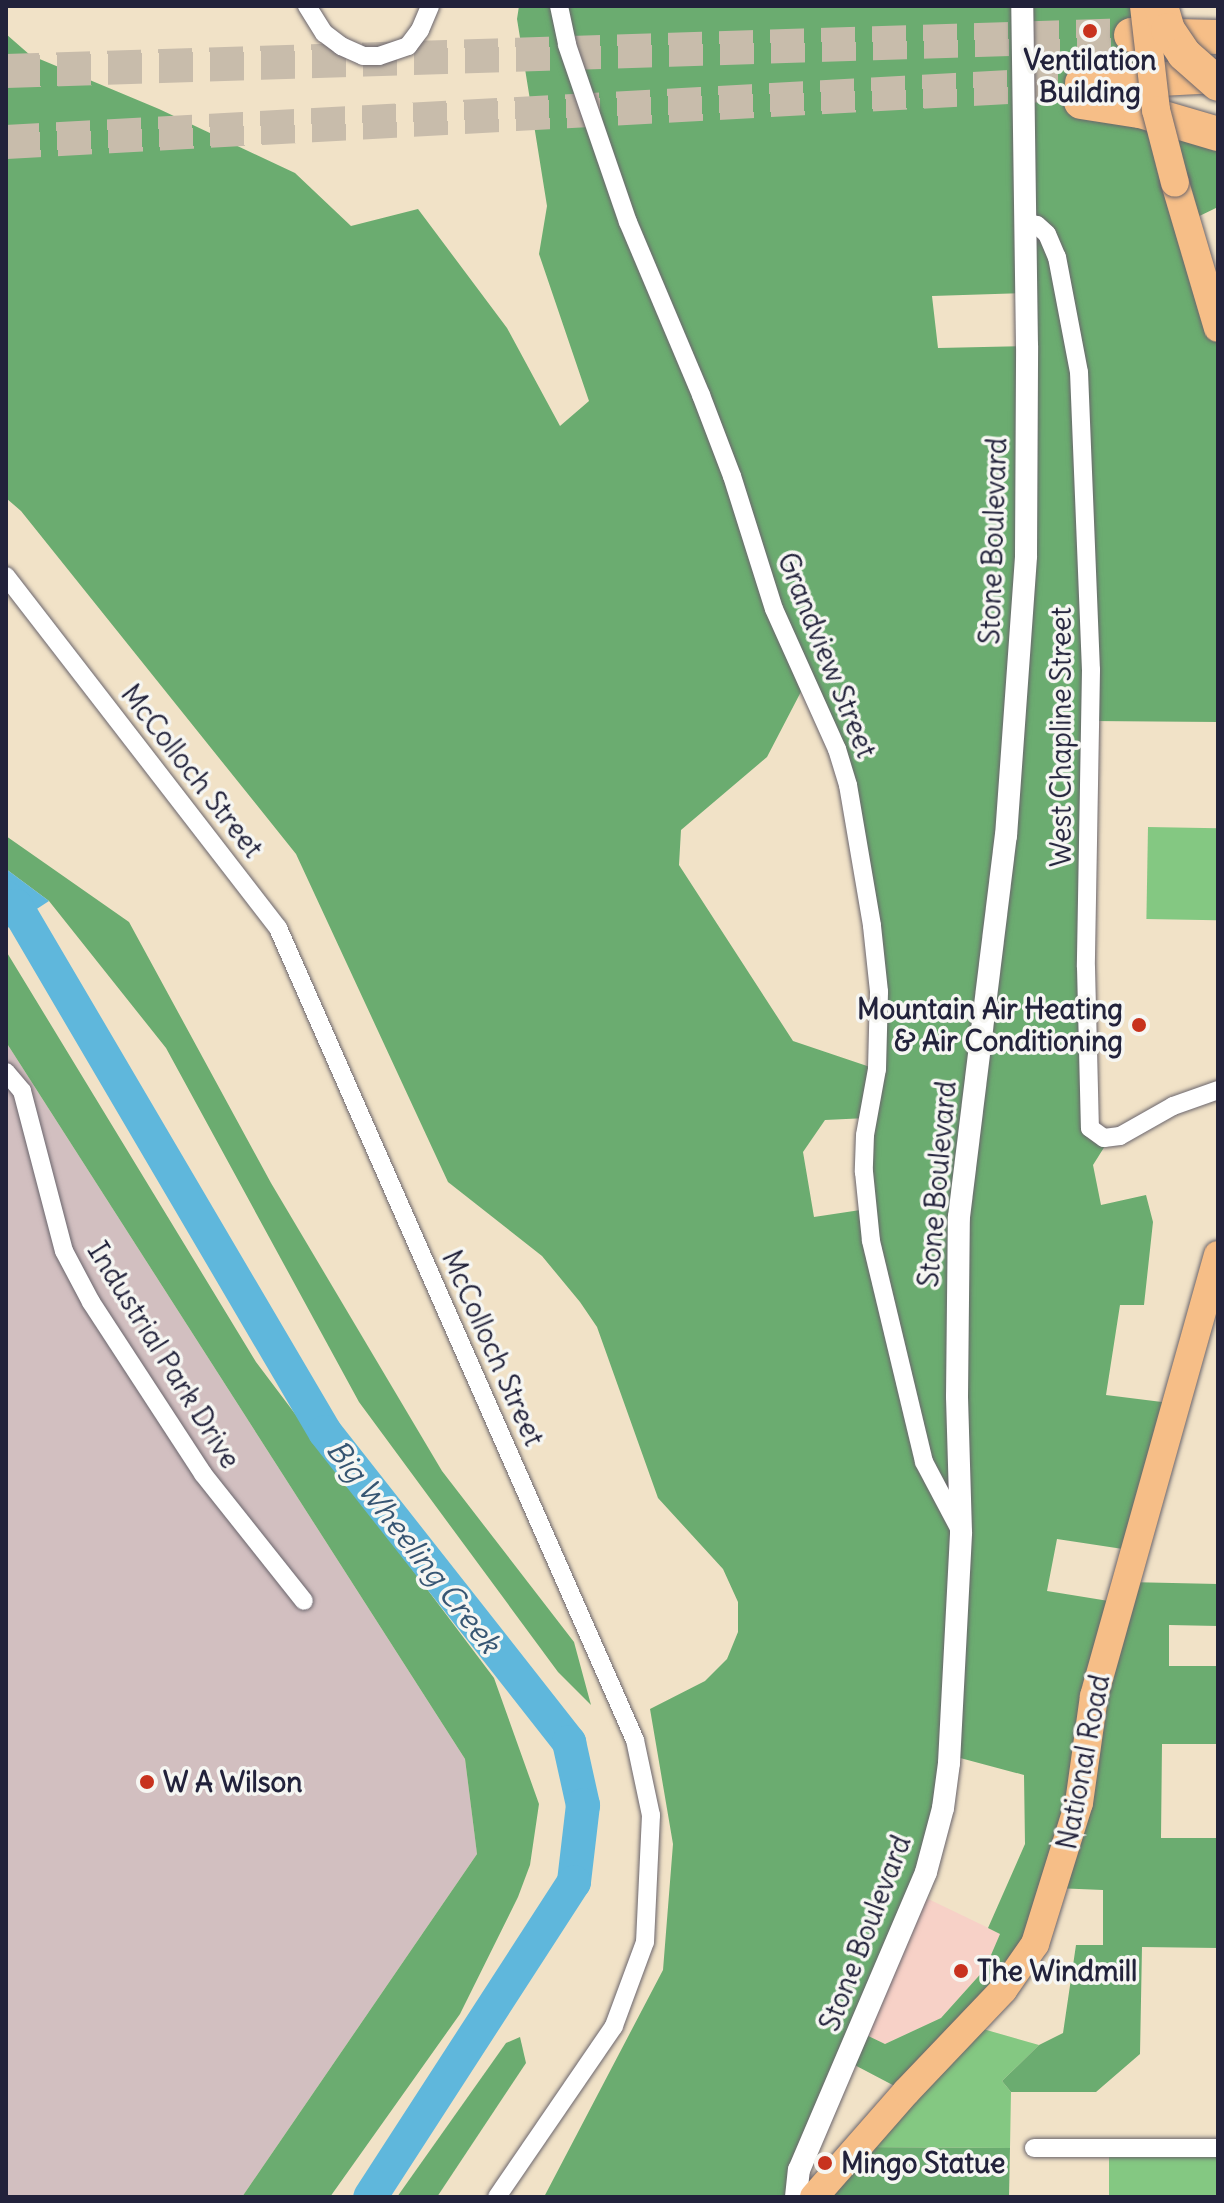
<!DOCTYPE html>
<style>
body{margin:0}
#map{position:relative;width:1224px;height:2203px;overflow:hidden;background:#f1e2c7;font-family:Delius,sans-serif}
div>[style]{position:absolute}
[style*='--x']{left:calc(var(--x)*1px);top:calc(var(--y)*1px);width:calc(var(--w)*1px);rotate:calc(var(--a)*1deg)}
.built>*{inset:0;background:#f7d1c7}
.industrial>*{inset:0;background:#d2bfc0}
.green>*{inset:0;background:#84c882;transform-origin:0 0}
.forest>*{inset:0;background:#6bac70}
.water>*{inset:0;background:#5fb7dc}
.river>*{height:34px;margin:-17px;padding:0 17px;transform-origin:17px;border-radius:17px;background:#5fb7dc}
.motorway-tunnel>*{height:34px;margin-top:-17px;transform-origin:0;background:repeating-linear-gradient(90deg,#c8bcab 0 34px,transparent 0 51px)}
.roads{filter:drop-shadow(0 0 2px #6a656c) drop-shadow(0 0 2px #6a656c)}
.minor>*{height:18px;margin:-9px;padding:0 9px;transform-origin:9px;border-radius:9px;background:#fff}
.tertiary>*{height:22px;margin:-11px;padding:0 11px;transform-origin:11px;border-radius:11px;background:#fff}
.primary>*{height:28px;margin:-14px;padding:0 14px;transform-origin:14px;border-radius:14px;background:#f6be87}
.motorway>*{height:34px;margin:-17px;padding:0 17px;transform-origin:17px;border-radius:17px;background:#f6be87}
.bridges{filter:drop-shadow(0 0 2px #6a656c) drop-shadow(0 0 2px #6a656c)}
.primary-bridge>*{height:28px;margin:-14px;padding:0 14px;transform-origin:14px;border-radius:14px;background:#f6be87}
.motorway-bridge>*{height:34px;margin:-17px;padding:0 17px;transform-origin:17px;border-radius:17px;background:#f6be87}
.dots>*{width:22px;height:22px;translate:-50% -50%;box-sizing:border-box;border:4px solid #f6f6f2;border-radius:50%}
span{translate:-50% -50%;white-space:nowrap;text-align:center;line-height:1.15;-webkit-text-stroke:7px #f6f6f2;paint-order:stroke}
.poi-label{font-size:28px;color:#22223b;font-weight:700}
.right{translate:-100% -50%;text-align:right}
.left{translate:0 -50%;text-align:left}
.street-label{font-size:28px;color:#22223b}
.water-label{font-size:30px;color:#375673;font-style:italic}
.frame{position:absolute;inset:0;border:8px solid #22223b;pointer-events:none}
</style>
<div id="map">
<div class="built">
<i style="clip-path:polygon(918px 1894px,1001px 1934px,985px 1969px,941px 2018px,885px 2044px,860px 2032px)"></i>
</div>
<div class="industrial">
<i style="clip-path:polygon(6px 1042px,465px 1759px,477px 1854px,242px 2197px,6px 2197px)"></i>
</div>
<div class="green">
<i style="left:1148px;top:827px;width:70px;height:92px;rotate:1deg"></i>
<i style="clip-path:polygon(969px 2025px,1039px 2045px,1002px 2081px,1011px 2092px,1010px 2148px,857px 2147px)"></i>
<i style="left:1109px;top:2148px;width:109px;height:49px"></i>
</div>
<div class="forest">
<i style="clip-path:polygon(evenodd,519px 6px,1144px 6px,1156px 110px,1218px 134px,1218px 207px,1185px 223px,1218px 328px,1218px 722px,1091px 721px,1088px 1119px,1110px 1138px,1093px 1165px,1101px 1205px,1146px 1195px,1153px 1222px,1144px 1305px,1120px 1305px,1106px 1395px,1178px 1404px,1136px 1551px,1057px 1539px,1047px 1591px,1121px 1603px,1127px 1582px,1218px 1584px,1218px 1626px,1169px 1625px,1169px 1666px,1218px 1666px,1218px 1744px,1162px 1744px,1161px 1838px,1218px 1838px,1218px 1948px,1142px 1947px,1140px 2054px,1096px 2092px,1011px 2092px,1002px 2081px,1039px 2045px,1063px 2033px,1076px 1945px,1103px 1945px,1103px 1890px,1055px 1888px,1035px 1944px,906px 2092px,847px 2061px,796px 2197px,544px 2197px,663px 1970px,673px 1844px,650px 1709px,705px 1681px,727px 1659px,738px 1632px,738px 1602px,723px 1569px,658px 1498px,597px 1327px,580px 1302px,542px 1256px,448px 1182px,296px 854px,21px 511px,6px 498px,6px 34px,30px 55px,159px 109px,295px 173px,351px 226px,418px 209px,507px 328px,560px 426px,589px 401px,539px 254px,547px 206px,517px 19px,519px 6px,1026px 293px,1027px 346px,938px 348px,932px 296px,1026px 293px,519px 6px,805px 684px,848px 785px,880px 1033px,876px 1069px,793px 1041px,679px 865px,681px 830px,767px 757px,805px 684px,519px 6px,867px 1118px,867px 1209px,814px 1217px,803px 1152px,825px 1120px,867px 1118px,519px 6px,949px 1755px,1024px 1775px,1025px 1844px,988px 1928px,1000px 1934px,985px 1969px,941px 2018px,885px 2044px,860px 2032px,943px 1808px,949px 1755px)"></i>
<i style="clip-path:polygon(6px 836px,129px 922px,271px 1183px,442px 1471px,574px 1642px,591px 1705px,558px 1672px,359px 1402px,166px 1048px,49px 901px,6px 869px)"></i>
<i style="clip-path:polygon(6px 951px,256px 1362px,494px 1678px,539px 1804px,530px 1865px,518px 1897px,460px 2014px,330px 2197px,242px 2197px,477px 1854px,465px 1759px,6px 1042px)"></i>
<i style="clip-path:polygon(520px 2037px,526px 2063px,437px 2197px,397px 2197px,506px 2043px)"></i>
<i style="clip-path:polygon(857px 2147px,1010px 2148px,1009px 2197px,814px 2197px)"></i>
</div>
<div class="water">
<i style="clip-path:polygon(6px 869px,49px 901px,6px 929px)"></i>
</div>
<div class="river">
<i style="--x:6;--y:898;--w:13;--a:39"></i>
<i style="--x:16;--y:906;--w:610;--a:59.57"></i>
<i style="--x:325;--y:1432;--w:395;--a:51.8"></i>
<i style="--x:569;--y:1742;--w:65;--a:77.5"></i>
<i style="--x:583;--y:1805;--w:78;--a:96.7"></i>
<i style="--x:574;--y:1882;--w:375;--a:122.9"></i>
</div>
<div class="motorway-tunnel">
<i style="--x:6;--y:71;--w:1126;--a:-1.83"></i>
<i style="--x:6;--y:142;--w:1078;--a:-3.14"></i>
</div>
<div class="roads">
<div class="minor">
<i style="--x:307;--y:6;--w:32;--a:58"></i>
<i style="--x:324;--y:33;--w:21;--a:37"></i>
<i style="--x:341;--y:46;--w:24;--a:24"></i>
<i style="--x:363;--y:56;--w:16;--a:0"></i>
<i style="--x:379;--y:56;--w:31;--a:-19"></i>
<i style="--x:408;--y:46;--w:20;--a:-53"></i>
<i style="--x:420;--y:30;--w:26;--a:-67"></i>
<i style="--x:559;--y:6;--w:40;--a:78"></i>
<i style="--x:567;--y:45;--w:187;--a:71"></i>
<i style="--x:628;--y:222;--w:188;--a:67.1"></i>
<i style="--x:701;--y:395;--w:87;--a:69.1"></i>
<i style="--x:732;--y:476;--w:139;--a:72.5"></i>
<i style="--x:774;--y:609;--w:154;--a:65.8"></i>
<i style="--x:837;--y:749;--w:38;--a:73"></i>
<i style="--x:848;--y:785;--w:143;--a:80.3"></i>
<i style="--x:872;--y:926;--w:66;--a:83.9"></i>
<i style="--x:879;--y:992;--w:77;--a:91.5"></i>
<i style="--x:877;--y:1069;--w:67;--a:100.3"></i>
<i style="--x:865;--y:1135;--w:37;--a:92"></i>
<i style="--x:864;--y:1172;--w:69;--a:84.2"></i>
<i style="--x:871;--y:1241;--w:227;--a:76.5"></i>
<i style="--x:924;--y:1462;--w:79;--a:62.1"></i>
<i style="--x:1025;--y:222;--w:12;--a:14"></i>
<i style="--x:1037;--y:225;--w:13;--a:42"></i>
<i style="--x:1047;--y:234;--w:25;--a:67"></i>
<i style="--x:1057;--y:257;--w:117;--a:79.2"></i>
<i style="--x:1079;--y:372;--w:298;--a:87.7"></i>
<i style="--x:1091;--y:670;--w:297;--a:91"></i>
<i style="--x:1086;--y:967;--w:161;--a:88.6"></i>
<i style="--x:1090;--y:1128;--w:17;--a:36"></i>
<i style="--x:1104;--y:1138;--w:16;--a:-7"></i>
<i style="--x:1120;--y:1136;--w:61;--a:-29.5"></i>
<i style="--x:1173;--y:1106;--w:48;--a:-19.6"></i>
<i style="--x:6;--y:576;--w:445;--a:52.3"></i>
<i style="--x:278;--y:928;--w:887;--a:66.27"></i>
<i style="--x:635;--y:1740;--w:77;--a:78"></i>
<i style="--x:651;--y:1815;--w:127;--a:92.7"></i>
<i style="--x:645;--y:1942;--w:90;--a:110.3"></i>
<i style="--x:614;--y:2026;--w:207;--a:124.4"></i>
<i style="--x:6;--y:1072;--w:25;--a:50"></i>
<i style="--x:22;--y:1091;--w:165;--a:75.3"></i>
<i style="--x:64;--y:1251;--w:58;--a:62.1"></i>
<i style="--x:91;--y:1302;--w:205;--a:56.9"></i>
<i style="--x:203;--y:1474;--w:162;--a:51.5"></i>
<i style="--x:1034;--y:2148;--w:184;--a:0"></i>
</div>
<div class="tertiary">
<i style="--x:796;--y:2197;--w:27;--a:-84"></i>
<i style="--x:799;--y:2170;--w:324;--a:-66.9"></i>
<i style="--x:926;--y:1872;--w:66;--a:-75.1"></i>
<i style="--x:943;--y:1808;--w:45;--a:-82.4"></i>
<i style="--x:949;--y:1763;--w:231;--a:-87"></i>
<i style="--x:961;--y:1532;--w:136;--a:-91.7"></i>
<i style="--x:957;--y:1396;--w:179;--a:-89.4"></i>
<i style="--x:959;--y:1217;--w:384;--a:-83"></i>
<i style="--x:1006;--y:836;--w:281;--a:-85.9"></i>
<i style="--x:1026;--y:556;--w:210;--a:-89.7"></i>
<i style="--x:1027;--y:346;--w:340;--a:-90.8"></i>
</div>
<div class="primary">
<i style="--x:1175;--y:183;--w:151;--a:73.5"></i>
<i style="--x:814;--y:2197;--w:140;--a:-48.8"></i>
<i style="--x:906;--y:2092;--w:141;--a:-46.4"></i>
<i style="--x:1003;--y:1990;--w:56;--a:-55.2"></i>
<i style="--x:1035;--y:1944;--w:148;--a:-72.7"></i>
<i style="--x:1079;--y:1803;--w:108;--a:-82"></i>
<i style="--x:1094;--y:1696;--w:458;--a:-74.3"></i>
</div>
<div class="motorway">
<i style="--x:1131;--y:35;--w:87;--a:1.3"></i>
<i style="--x:1082;--y:83;--w:136;--a:-2.9"></i>
<i style="--x:1081;--y:102;--w:60;--a:8.7"></i>
<i style="--x:1140;--y:111;--w:81;--a:16.4"></i>
</div>
</div>
<div class="bridges">
<div class="primary-bridge">
<i style="--x:1144;--y:6;--w:105;--a:83.4"></i>
<i style="--x:1156;--y:110;--w:75;--a:75.4"></i>
</div>
<div class="motorway-bridge">
<i style="--x:1161;--y:6;--w:25;--a:74"></i>
<i style="--x:1168;--y:30;--w:29;--a:56"></i>
<i style="--x:1184;--y:54;--w:45;--a:41.4"></i>
</div>
</div>
<div class="dots">
<i style="left:1090px;top:31px;background:#c8321e"></i>
<i style="left:1139px;top:1025px;background:#c8321e"></i>
<i style="left:147px;top:1782px;background:#c8321e"></i>
<i style="left:961px;top:1971px;background:#c8321e"></i>
<i style="left:825px;top:2163px;background:#c8321e"></i>
</div>
<div class="poi-label">
<span style="left:1090px;top:76px">Ventilation<br>Building</span>
<span class="right" style="left:1123px;top:1025px">Mountain Air Heating<br>&amp; Air Conditioning</span>
<span class="left" style="left:163px;top:1782px">W A Wilson</span>
<span class="left" style="left:977px;top:1971px">The Windmill</span>
<span class="left" style="left:841px;top:2163px">Mingo Statue</span>
</div>
<div class="street-label">
<span style="left:993px;top:541px;rotate:-88deg">Stone Boulevard</span>
<span style="left:827px;top:655px;rotate:68deg">Grandview Street</span>
<span style="left:1061px;top:737px;rotate:-90deg">West Chapline Street</span>
<span style="left:192px;top:771px;rotate:52deg">McColloch Street</span>
<span style="left:937px;top:1184px;rotate:-85deg">Stone Boulevard</span>
<span style="left:493px;top:1348px;rotate:66deg">McColloch Street</span>
<span style="left:164px;top:1355px;rotate:58deg">Industrial Park Drive</span>
<span style="left:1083px;top:1762px;rotate:-79deg">National Road</span>
<span style="left:865px;top:1933px;rotate:-69deg">Stone Boulevard</span>
</div>
<div class="water-label">
<span style="left:414px;top:1546px;rotate:52deg">Big Wheeling Creek</span>
</div>
<div class="frame"></div>
</div>
